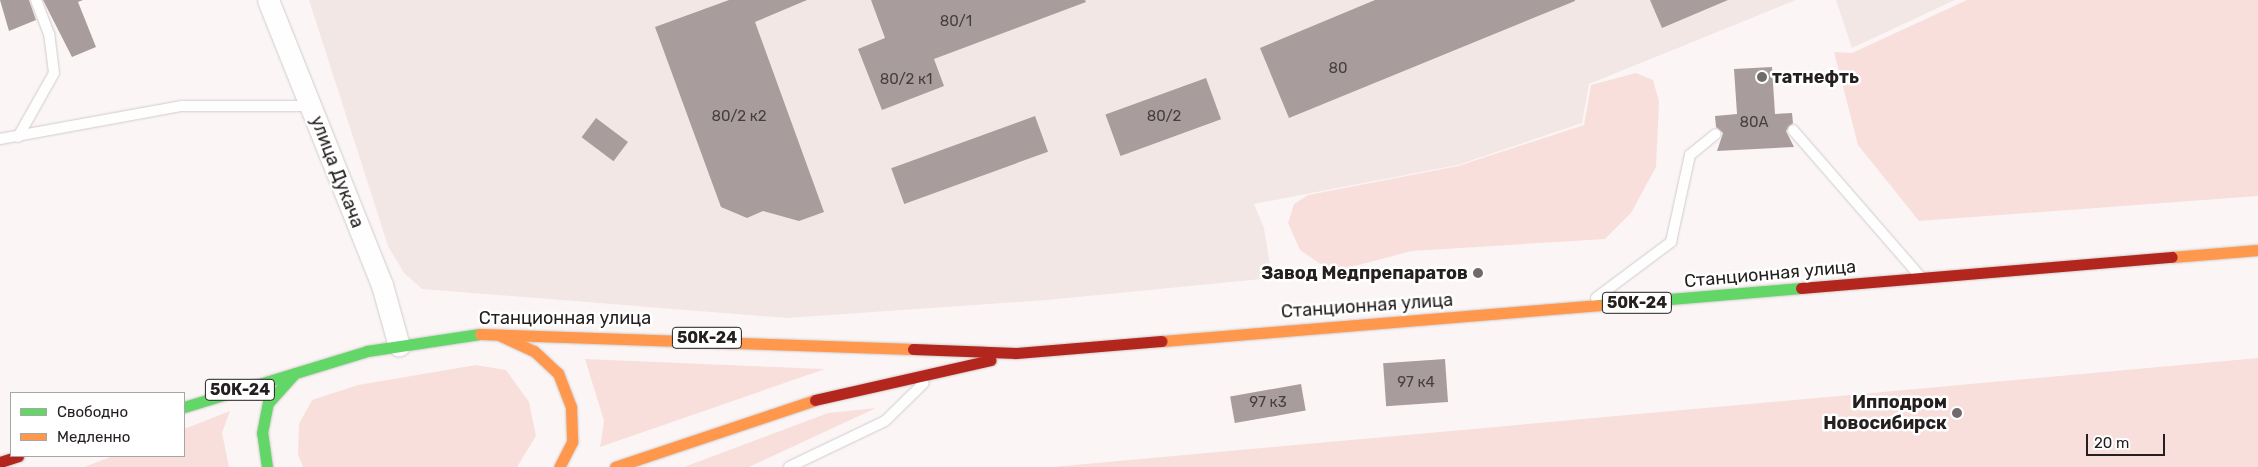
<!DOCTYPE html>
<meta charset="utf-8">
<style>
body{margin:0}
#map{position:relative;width:2258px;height:467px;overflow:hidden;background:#fbf6f5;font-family:Rubik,sans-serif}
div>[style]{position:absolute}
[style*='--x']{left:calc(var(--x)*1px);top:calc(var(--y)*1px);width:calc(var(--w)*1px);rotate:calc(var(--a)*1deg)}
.built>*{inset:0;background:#f3e7e5}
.green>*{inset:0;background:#f8dfdc}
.building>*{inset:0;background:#a89d9c;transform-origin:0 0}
.roads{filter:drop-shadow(0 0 1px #d1cccb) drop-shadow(0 0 1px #d1cccb)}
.lane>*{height:10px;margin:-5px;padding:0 5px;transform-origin:5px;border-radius:5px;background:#fefefe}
.street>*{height:21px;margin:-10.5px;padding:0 10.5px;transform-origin:10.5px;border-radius:10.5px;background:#fefefe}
.fast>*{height:11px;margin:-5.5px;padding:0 5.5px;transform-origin:5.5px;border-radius:5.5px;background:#63d668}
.slow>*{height:11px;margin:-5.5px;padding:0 5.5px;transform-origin:5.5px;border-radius:5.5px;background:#ff974d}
.jam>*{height:11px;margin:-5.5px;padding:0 5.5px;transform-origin:5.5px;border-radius:5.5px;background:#b3261e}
.dots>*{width:14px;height:14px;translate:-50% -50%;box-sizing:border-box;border:2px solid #fff;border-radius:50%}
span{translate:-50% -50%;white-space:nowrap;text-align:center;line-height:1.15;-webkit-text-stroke:5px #fff;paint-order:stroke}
.number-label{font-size:15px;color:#463f3e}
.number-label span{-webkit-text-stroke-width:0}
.shield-label span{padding:1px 4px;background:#fff;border:1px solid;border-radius:4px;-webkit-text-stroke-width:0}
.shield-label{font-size:16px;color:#25201f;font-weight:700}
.poi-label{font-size:18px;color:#25201f;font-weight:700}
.left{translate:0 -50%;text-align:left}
.right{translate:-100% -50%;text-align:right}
.street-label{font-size:18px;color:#25201f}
.legend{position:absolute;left:10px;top:392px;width:175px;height:65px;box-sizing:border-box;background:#fff;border:1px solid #a8a6a5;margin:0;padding:6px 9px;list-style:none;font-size:15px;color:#25201f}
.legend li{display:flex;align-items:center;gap:10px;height:25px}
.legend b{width:25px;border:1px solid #a8a6a5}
.scale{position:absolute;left:2086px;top:434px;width:79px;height:22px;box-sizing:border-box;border:2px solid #25201f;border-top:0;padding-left:6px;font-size:15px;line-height:18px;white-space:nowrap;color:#25201f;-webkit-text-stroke:4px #fff;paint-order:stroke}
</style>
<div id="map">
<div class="built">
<i style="clip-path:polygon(309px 0,1796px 0,1589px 84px,1582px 123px,1458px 165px,1254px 204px,1264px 228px,1272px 278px,1047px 300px,787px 318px,422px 289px,404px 273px,388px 246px)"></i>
<i style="clip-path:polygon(1836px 0,1955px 0,1852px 48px)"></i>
</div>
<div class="green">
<i style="clip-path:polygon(1967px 0,2258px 0,2258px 196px,1919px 221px,1858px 145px,1834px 52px,1852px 53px)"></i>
<i style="clip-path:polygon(1636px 73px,1653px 80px,1659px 101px,1656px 167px,1631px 213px,1605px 239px,1412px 251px,1332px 272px,1300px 250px,1288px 223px,1294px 204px,1308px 195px,1458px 166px,1584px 125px,1591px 85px)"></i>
<i style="clip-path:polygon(2258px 358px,2258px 467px,1052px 467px)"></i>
<i style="clip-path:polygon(585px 359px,825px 369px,600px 447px,604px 421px)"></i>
<i style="clip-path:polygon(476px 365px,506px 370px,529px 402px,536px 436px,517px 467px,303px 467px,298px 454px,299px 424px,312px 400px,358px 385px)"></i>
<i style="clip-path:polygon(876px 408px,749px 467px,684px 467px,828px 413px)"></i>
<i style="clip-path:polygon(230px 411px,222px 433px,229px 467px,84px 467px,113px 456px,184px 456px,184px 429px)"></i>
</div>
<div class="building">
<i style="clip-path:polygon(0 0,29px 0,36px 20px,9px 31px)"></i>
<i style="clip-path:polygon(43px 0,83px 0,78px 2px,96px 47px,72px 57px)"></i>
<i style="clip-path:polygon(729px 0,807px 0,755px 22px,824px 212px,799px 221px,763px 211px,747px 218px,721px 207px,655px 27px)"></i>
<i style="clip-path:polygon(871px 0,1085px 0,1086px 2px,934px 59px,944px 86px,882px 110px,858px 49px,885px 38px)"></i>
<i style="clip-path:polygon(1375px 0,1575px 0,1575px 1px,1289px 118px,1260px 48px)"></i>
<i style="clip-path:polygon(1650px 0,1728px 0,1662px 28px)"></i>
<i style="clip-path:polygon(1772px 67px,1775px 114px,1792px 113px,1793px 123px,1786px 131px,1794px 147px,1717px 151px,1723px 133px,1716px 127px,1715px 116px,1737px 114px,1734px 69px)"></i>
<i style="left:1206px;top:78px;width:44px;height:107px;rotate:70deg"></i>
<i style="left:1035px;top:116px;width:38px;height:153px;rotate:70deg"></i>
<i style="left:596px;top:118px;width:40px;height:24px;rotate:37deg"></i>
<i style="left:1445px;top:359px;width:43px;height:62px;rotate:86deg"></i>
<i style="left:1301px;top:384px;width:27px;height:72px;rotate:80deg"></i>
</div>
<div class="roads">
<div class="lane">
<i style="--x:1793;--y:130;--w:191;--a:49"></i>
<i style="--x:18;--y:137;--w:73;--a:-60.6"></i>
<i style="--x:54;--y:73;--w:39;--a:-97"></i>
<i style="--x:49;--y:34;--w:36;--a:-111"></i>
<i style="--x:0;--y:139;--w:185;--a:-10.3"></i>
<i style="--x:182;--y:106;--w:129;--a:0"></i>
<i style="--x:1596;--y:298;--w:94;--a:-36.7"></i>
<i style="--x:1671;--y:242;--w:89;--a:-77.7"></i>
<i style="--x:1690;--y:155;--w:33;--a:-39"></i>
<i style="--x:789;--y:467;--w:106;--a:-25.6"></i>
<i style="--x:885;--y:421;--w:54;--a:-44.3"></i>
</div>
<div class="street">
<i style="--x:268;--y:0;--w:307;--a:68.2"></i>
<i style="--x:382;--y:285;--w:63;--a:74.4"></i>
</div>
<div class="fast">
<i style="--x:1598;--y:305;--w:204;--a:-4.8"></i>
<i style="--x:184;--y:407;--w:191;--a:-17"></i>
<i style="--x:367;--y:351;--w:114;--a:-8.6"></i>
<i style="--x:267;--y:467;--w:34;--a:-98"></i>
<i style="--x:262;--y:433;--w:31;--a:-79"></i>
<i style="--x:268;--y:403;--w:40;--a:-48"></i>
</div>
<div class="slow">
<i style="--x:2172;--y:257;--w:86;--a:-4.7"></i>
<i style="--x:480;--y:334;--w:433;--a:2"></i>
<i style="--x:499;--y:335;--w:38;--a:25"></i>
<i style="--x:534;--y:351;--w:33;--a:43"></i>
<i style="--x:558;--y:373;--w:36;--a:69"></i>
<i style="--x:571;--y:407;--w:35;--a:88"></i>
<i style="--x:572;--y:442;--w:28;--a:117"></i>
<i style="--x:1162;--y:341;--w:437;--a:-4.7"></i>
<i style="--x:615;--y:467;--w:211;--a:-18.5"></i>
</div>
<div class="jam">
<i style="--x:1801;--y:288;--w:372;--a:-4.8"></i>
<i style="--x:913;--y:349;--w:103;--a:2.2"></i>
<i style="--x:1016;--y:353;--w:146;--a:-4.7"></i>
<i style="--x:815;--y:400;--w:180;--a:-12.8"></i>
<i style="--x:0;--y:462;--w:19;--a:-18"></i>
</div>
</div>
<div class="dots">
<i style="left:1762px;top:77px;background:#706b6a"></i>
<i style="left:1478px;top:273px;background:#706b6a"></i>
<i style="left:1957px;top:413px;background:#706b6a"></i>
</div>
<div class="number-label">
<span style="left:956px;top:22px">80/1</span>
<span style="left:1338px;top:69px">80</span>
<span style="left:906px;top:80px">80/2 к1</span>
<span style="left:739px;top:117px">80/2 к2</span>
<span style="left:1164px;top:117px">80/2</span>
<span style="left:1754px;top:123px">80А</span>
<span style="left:1416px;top:383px">97 к4</span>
<span style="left:1268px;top:403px">97 к3</span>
</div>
<div class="shield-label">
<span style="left:1637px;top:303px">50К-24</span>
<span style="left:707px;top:338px">50К-24</span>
<span style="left:240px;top:390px">50К-24</span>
</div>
<div class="poi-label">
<span class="left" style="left:1772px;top:77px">татнефть</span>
<span class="right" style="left:1468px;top:273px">Завод Медпрепаратов</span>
<span class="right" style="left:1947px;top:413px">Ипподром<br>Новосибирск</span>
</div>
<div class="street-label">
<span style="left:337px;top:172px;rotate:69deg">улица Дукача</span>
<span style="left:1770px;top:274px;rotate:-5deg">Станционная улица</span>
<span style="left:1367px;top:306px;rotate:-4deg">Станционная улица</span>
<span style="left:565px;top:318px">Станционная улица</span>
</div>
<ul class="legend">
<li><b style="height:6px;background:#63d668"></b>Свободно</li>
<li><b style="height:6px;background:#ff974d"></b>Медленно</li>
</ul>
<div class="scale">20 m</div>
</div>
